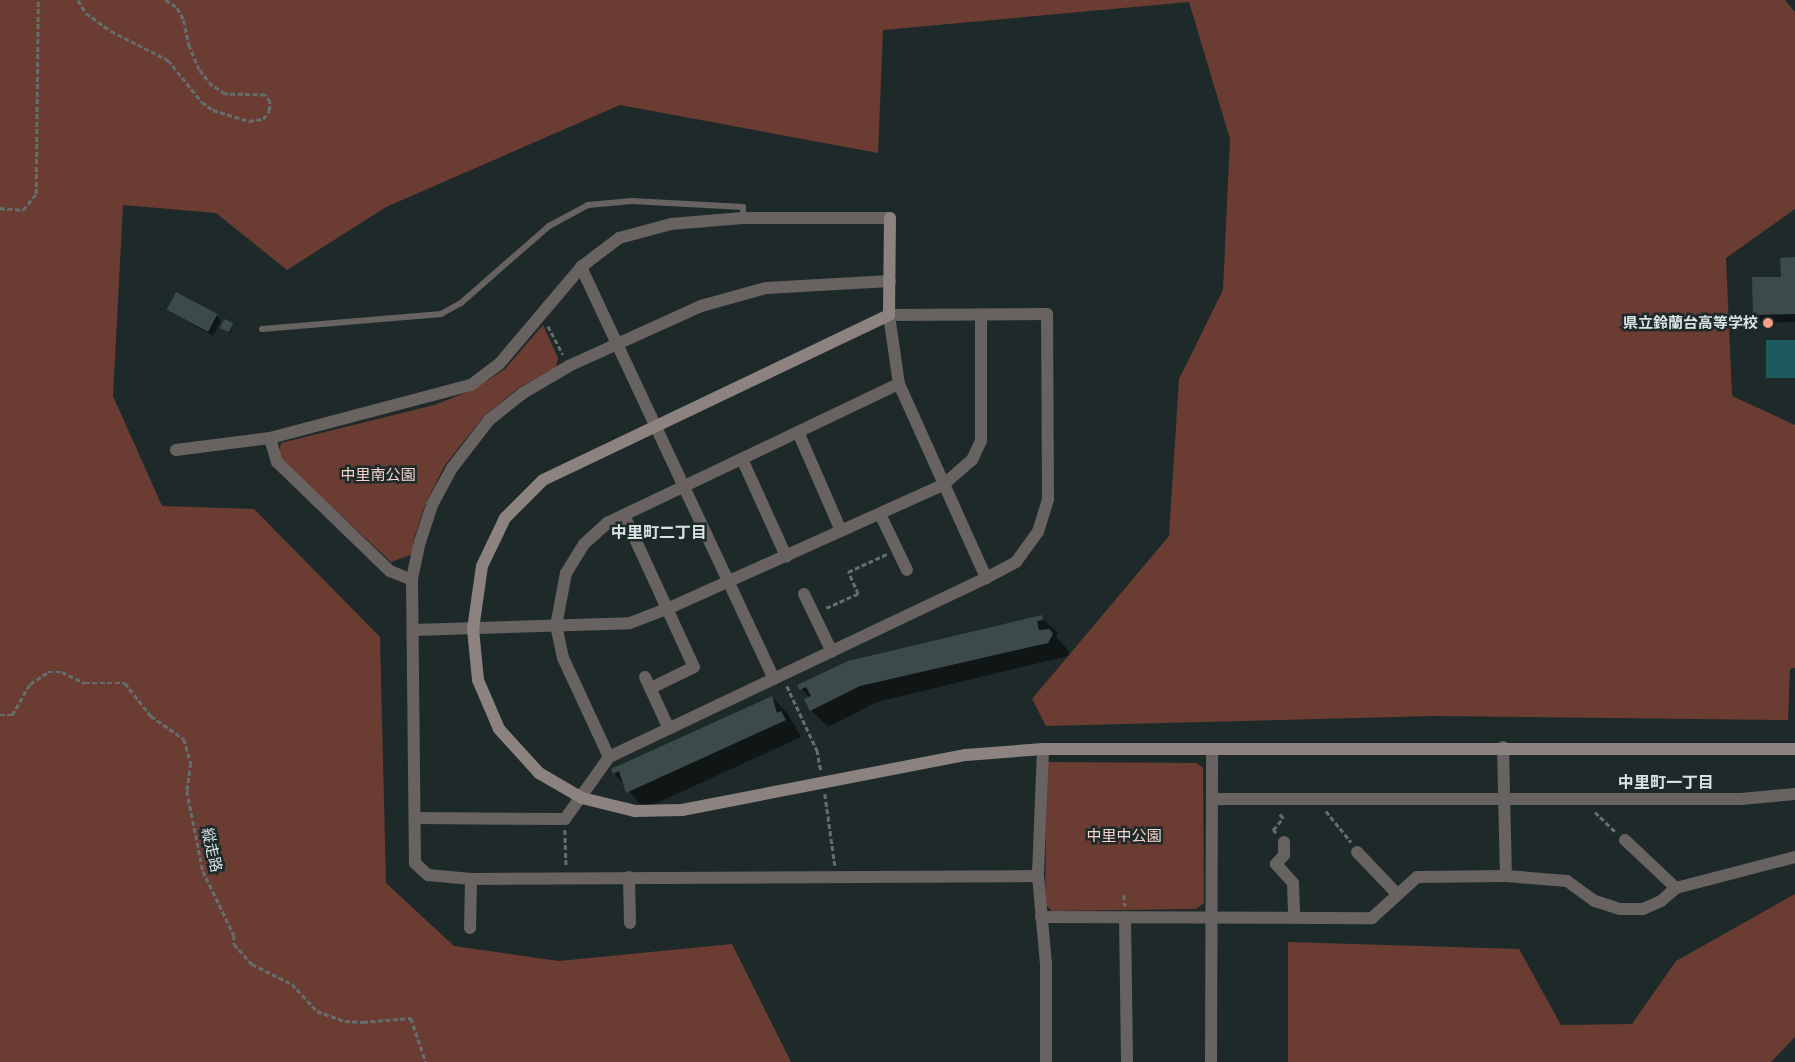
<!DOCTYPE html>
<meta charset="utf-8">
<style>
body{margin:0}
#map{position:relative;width:1795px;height:1062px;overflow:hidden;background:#1e2a2a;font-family:Ubuntu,"Noto Sans JP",sans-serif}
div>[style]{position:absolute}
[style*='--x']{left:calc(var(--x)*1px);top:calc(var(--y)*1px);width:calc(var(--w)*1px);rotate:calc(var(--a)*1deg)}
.green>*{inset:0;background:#6b3c32}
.water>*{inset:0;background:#1d5a5d;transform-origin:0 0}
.shadow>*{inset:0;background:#0007}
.building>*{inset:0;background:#3d4a4a;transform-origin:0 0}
.path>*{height:2.5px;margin-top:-1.25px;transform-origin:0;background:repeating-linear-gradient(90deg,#646e6e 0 5px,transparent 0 7.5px)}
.lane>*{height:6px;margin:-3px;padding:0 3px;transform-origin:3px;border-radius:3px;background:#686261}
.street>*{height:12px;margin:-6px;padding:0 6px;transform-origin:6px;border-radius:6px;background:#686261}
.secondary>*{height:12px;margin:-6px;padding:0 6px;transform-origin:6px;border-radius:6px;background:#8c8381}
.dots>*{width:14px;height:14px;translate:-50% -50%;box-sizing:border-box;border:2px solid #1e2a2a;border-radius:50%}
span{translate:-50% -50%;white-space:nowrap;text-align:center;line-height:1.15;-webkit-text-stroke:5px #1e2a2a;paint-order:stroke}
.poi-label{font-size:15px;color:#dae2e2;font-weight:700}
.right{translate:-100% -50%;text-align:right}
.park-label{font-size:15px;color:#f8d3cb}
.street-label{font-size:15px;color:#dae2e2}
.neighbourhood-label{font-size:16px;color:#dae2e2;font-weight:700}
</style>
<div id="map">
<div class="green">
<i style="clip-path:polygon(0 0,1785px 0,1795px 12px,1795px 209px,1726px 258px,1732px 396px,1795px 425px,1795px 668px,1790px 669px,1788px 720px,1433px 716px,1046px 726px,1032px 699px,1169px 536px,1179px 379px,1223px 290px,1230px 139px,1189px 2px,883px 30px,878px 153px,620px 105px,386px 207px,287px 270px,216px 213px,123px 205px,113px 396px,162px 506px,254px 509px,380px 637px,386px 883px,454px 946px,559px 961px,732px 944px,791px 1062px,0 1062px)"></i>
<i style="clip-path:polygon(543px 325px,558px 358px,556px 367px,517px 389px,483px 417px,445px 465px,425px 505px,413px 542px,413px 554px,391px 562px,283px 461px,279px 453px,281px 443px,434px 405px,473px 390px,505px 369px)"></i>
<i style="clip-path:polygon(1047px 762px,1197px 763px,1203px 768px,1204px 903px,1196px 909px,1052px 911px,1045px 904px)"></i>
<i style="clip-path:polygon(1795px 894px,1795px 1037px,1771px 1062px,1288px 1062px,1288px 942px,1519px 949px,1561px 1025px,1632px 1024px,1676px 961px)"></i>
</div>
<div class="water">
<i style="left:1766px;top:340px;width:29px;height:38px"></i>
</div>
<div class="shadow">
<i style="clip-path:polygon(1795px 259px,1795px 322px,1762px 323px,1754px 315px)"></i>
<i style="clip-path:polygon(168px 310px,216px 315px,221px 321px,213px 336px)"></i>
<i style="clip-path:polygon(232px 324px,231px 333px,221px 327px)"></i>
<i style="clip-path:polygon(1041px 617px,1058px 633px,1056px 637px,1069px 651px,1068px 656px,877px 702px,828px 727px,811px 710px,810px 698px,799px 686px)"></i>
<i style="clip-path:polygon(772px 697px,788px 714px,801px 737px,644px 809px,614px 773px,613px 770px)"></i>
</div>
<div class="building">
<i style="clip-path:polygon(1795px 257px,1795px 314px,1753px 315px,1752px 277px,1781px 277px,1780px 258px)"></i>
<i style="left:176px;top:292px;width:47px;height:20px;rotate:28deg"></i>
<i style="left:224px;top:319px;width:10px;height:10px;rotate:24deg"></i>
<i style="clip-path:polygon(1042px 615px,1043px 620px,1037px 621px,1039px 630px,1050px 629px,1053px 634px,1048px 643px,860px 686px,810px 711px,804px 699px,811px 696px,806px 687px,800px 690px,797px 685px,848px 661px)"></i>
<i style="clip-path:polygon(772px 696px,777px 713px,781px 711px,786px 720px,626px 793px,619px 771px,613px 774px,611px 769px)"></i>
</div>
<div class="path">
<i style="--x:78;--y:0;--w:15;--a:58"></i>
<i style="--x:86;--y:13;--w:31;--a:36"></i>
<i style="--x:111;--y:31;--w:64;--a:27"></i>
<i style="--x:168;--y:60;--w:54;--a:51"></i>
<i style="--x:202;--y:102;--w:14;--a:36"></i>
<i style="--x:213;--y:110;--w:38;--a:17"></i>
<i style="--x:249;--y:121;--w:14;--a:-8"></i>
<i style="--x:263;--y:119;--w:10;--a:-53"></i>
<i style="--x:269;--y:111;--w:9;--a:-84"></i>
<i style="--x:270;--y:102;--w:9;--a:-126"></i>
<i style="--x:265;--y:95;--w:40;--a:-178.6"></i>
<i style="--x:225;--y:94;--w:15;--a:-148"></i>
<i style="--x:212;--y:86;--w:21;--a:-129"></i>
<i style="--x:199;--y:70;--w:25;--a:-113"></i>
<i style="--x:189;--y:47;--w:29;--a:-102"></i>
<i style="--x:183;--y:19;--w:14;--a:-120"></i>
<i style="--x:176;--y:7;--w:13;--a:-148"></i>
<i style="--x:0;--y:208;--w:23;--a:5"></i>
<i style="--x:23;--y:210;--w:21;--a:-51"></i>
<i style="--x:36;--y:194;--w:194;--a:-89.4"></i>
<i style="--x:548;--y:326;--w:32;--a:62"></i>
<i style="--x:826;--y:608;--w:35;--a:-24"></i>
<i style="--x:858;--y:594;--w:24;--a:-114"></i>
<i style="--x:848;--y:572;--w:43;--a:-24.8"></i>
<i style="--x:787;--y:686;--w:71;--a:64.9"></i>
<i style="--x:817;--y:750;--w:21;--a:79"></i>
<i style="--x:0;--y:715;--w:12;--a:0"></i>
<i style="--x:12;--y:715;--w:36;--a:-60"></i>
<i style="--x:30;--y:684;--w:22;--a:-34"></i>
<i style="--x:48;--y:672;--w:14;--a:0"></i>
<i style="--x:62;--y:672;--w:25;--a:26"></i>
<i style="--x:85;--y:683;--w:40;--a:0"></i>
<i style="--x:125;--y:683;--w:42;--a:51.8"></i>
<i style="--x:151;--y:716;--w:40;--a:34.9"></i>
<i style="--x:184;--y:739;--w:25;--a:74"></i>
<i style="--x:191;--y:763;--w:28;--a:98"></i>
<i style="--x:187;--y:791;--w:82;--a:78.7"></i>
<i style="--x:203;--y:871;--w:71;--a:64.2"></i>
<i style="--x:234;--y:935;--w:9;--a:90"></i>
<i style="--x:234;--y:944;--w:27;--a:48"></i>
<i style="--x:252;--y:964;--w:45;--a:26.6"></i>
<i style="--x:292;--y:984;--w:37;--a:47"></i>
<i style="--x:317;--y:1011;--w:30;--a:20"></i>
<i style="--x:345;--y:1021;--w:18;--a:3"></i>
<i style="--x:363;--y:1022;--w:48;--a:-4.8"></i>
<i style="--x:411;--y:1018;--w:46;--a:71.2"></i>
<i style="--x:825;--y:794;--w:72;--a:82"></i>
<i style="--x:1326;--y:811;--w:40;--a:51"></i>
<i style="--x:1595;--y:812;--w:29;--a:44"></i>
<i style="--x:565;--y:830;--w:35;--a:88"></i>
<i style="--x:1276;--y:833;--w:4;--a:-135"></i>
<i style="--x:1273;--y:830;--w:16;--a:-50"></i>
<i style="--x:1283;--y:818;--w:7;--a:-135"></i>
<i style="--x:1124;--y:895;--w:11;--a:85"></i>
</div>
<div class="lane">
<i style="--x:262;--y:329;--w:180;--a:-4.8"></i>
<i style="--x:441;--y:314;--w:23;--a:-29"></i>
<i style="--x:461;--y:303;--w:117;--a:-41.2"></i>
<i style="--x:549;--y:226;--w:44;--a:-28.3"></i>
<i style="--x:588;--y:205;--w:44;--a:-5.2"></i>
<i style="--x:632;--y:201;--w:111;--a:3.1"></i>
<i style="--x:743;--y:207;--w:11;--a:90"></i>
</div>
<div class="street">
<i style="--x:581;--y:267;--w:455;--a:64.9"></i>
<i style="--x:890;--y:281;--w:124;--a:176.8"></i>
<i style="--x:766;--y:288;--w:67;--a:164.5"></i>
<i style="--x:701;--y:306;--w:145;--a:155.6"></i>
<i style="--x:569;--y:366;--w:53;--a:149.6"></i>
<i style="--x:523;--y:393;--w:43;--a:141.5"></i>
<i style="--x:489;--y:420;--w:61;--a:127.6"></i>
<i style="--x:452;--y:468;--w:42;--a:118.4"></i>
<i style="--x:432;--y:505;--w:38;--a:108"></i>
<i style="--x:420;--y:541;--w:40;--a:102"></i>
<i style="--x:412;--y:580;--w:283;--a:89.4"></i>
<i style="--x:415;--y:863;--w:18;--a:43"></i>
<i style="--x:428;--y:875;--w:43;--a:5.3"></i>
<i style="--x:471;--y:879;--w:567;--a:-0.3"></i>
<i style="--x:798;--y:432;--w:108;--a:66.5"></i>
<i style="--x:270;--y:438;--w:25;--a:74"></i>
<i style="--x:277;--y:462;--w:157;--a:44"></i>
<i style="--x:390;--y:571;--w:24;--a:22"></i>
<i style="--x:176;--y:450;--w:95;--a:-7.3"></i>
<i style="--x:270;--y:438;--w:208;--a:-14.8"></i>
<i style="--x:471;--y:385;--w:36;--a:-37"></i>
<i style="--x:500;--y:363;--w:126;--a:-49.8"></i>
<i style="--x:581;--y:267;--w:48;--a:-37.3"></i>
<i style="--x:619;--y:238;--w:54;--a:-15.1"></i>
<i style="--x:671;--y:224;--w:72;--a:-4.8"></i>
<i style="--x:743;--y:218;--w:147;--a:0"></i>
<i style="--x:742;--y:459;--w:107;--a:65.6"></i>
<i style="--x:880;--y:514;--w:62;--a:64.3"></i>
<i style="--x:624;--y:515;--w:167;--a:65.3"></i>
<i style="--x:694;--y:667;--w:48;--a:154"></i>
<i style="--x:804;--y:594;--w:64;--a:64.2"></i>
<i style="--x:413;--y:630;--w:217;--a:-1.8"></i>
<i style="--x:630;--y:623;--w:40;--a:-21"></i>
<i style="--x:667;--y:609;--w:303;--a:-24.2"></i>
<i style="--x:943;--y:485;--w:38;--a:-41"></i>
<i style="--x:972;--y:460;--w:21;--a:-65"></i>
<i style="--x:981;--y:441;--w:126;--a:-90"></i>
<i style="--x:645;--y:677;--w:57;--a:65.2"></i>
<i style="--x:1503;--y:747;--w:129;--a:88.7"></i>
<i style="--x:1043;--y:749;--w:127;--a:92.3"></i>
<i style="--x:1038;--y:876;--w:88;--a:84.8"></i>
<i style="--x:1046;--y:964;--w:98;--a:90"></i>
<i style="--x:609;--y:757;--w:109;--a:-114.9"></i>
<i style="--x:563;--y:658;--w:33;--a:-102"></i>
<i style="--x:556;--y:626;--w:54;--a:-79.3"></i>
<i style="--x:566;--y:573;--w:34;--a:-58"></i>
<i style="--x:584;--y:544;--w:31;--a:-42"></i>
<i style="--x:607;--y:523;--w:323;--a:-25.5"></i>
<i style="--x:1212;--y:799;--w:529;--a:0"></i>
<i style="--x:1741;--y:799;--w:54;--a:-5.3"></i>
<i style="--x:415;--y:818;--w:150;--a:0.4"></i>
<i style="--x:565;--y:819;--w:76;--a:-54.6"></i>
<i style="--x:609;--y:757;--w:417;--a:-25.4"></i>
<i style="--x:986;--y:578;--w:34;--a:-28"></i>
<i style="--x:1016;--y:562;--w:37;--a:-54"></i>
<i style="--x:1038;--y:532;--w:34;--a:-73"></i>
<i style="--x:1048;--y:499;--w:185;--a:-90.3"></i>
<i style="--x:1047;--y:314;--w:158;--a:179.6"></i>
<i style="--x:889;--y:315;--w:70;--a:81.8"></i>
<i style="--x:899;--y:384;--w:213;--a:65.8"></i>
<i style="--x:1625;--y:840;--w:70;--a:43.3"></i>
<i style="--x:1284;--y:842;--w:13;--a:90"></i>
<i style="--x:1284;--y:855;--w:12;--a:132"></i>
<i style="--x:1276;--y:864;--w:25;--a:48"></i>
<i style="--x:1293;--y:883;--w:34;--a:88"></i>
<i style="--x:1357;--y:852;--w:59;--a:46.4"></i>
<i style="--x:629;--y:877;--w:46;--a:88.8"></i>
<i style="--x:1041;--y:917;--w:331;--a:0.2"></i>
<i style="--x:1372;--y:918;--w:61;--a:-42.3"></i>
<i style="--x:1417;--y:877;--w:89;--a:-0.6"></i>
<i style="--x:1506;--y:876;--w:61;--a:4.7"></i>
<i style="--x:1567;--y:881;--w:34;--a:36"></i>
<i style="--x:1595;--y:901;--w:26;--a:18"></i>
<i style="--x:1620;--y:909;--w:23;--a:0"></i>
<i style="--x:1643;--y:909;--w:20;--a:-24"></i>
<i style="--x:1661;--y:901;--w:20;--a:-41"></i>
<i style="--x:1676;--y:888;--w:123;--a:-14.6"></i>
<i style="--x:1125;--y:917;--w:145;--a:89.2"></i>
<i style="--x:470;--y:928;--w:49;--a:-88.8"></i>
<i style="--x:1211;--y:1062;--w:313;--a:-89.8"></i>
</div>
<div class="secondary">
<i style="--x:890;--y:218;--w:97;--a:90.6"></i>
<i style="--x:889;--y:315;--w:383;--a:154.5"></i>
<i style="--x:543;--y:480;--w:54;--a:135"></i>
<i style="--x:505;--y:518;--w:53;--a:115.6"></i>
<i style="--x:482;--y:566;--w:64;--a:98.1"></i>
<i style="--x:473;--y:629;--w:51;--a:84.4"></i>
<i style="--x:478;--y:680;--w:53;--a:66.8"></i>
<i style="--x:499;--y:729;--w:59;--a:47.7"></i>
<i style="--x:539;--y:773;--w:50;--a:30.2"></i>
<i style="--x:582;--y:798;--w:55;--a:13.8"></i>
<i style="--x:635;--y:811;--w:47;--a:-1.2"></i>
<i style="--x:682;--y:810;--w:289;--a:-11"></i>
<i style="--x:966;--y:755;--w:77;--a:-4.5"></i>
<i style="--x:1043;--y:749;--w:752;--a:0"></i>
</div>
<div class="dots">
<i style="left:1768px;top:323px;background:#f49d8b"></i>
</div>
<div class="poi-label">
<span class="right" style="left:1758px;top:323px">県立鈴蘭台高等学校</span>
</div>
<div class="park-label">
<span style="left:378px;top:475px">中里南公園</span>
<span style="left:1124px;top:836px">中里中公園</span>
</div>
<div class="street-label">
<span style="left:212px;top:850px;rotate:77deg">縦走路</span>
</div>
<div class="neighbourhood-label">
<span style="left:659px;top:532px">中里町二丁目</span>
<span style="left:1666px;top:782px">中里町一丁目</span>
</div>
</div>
